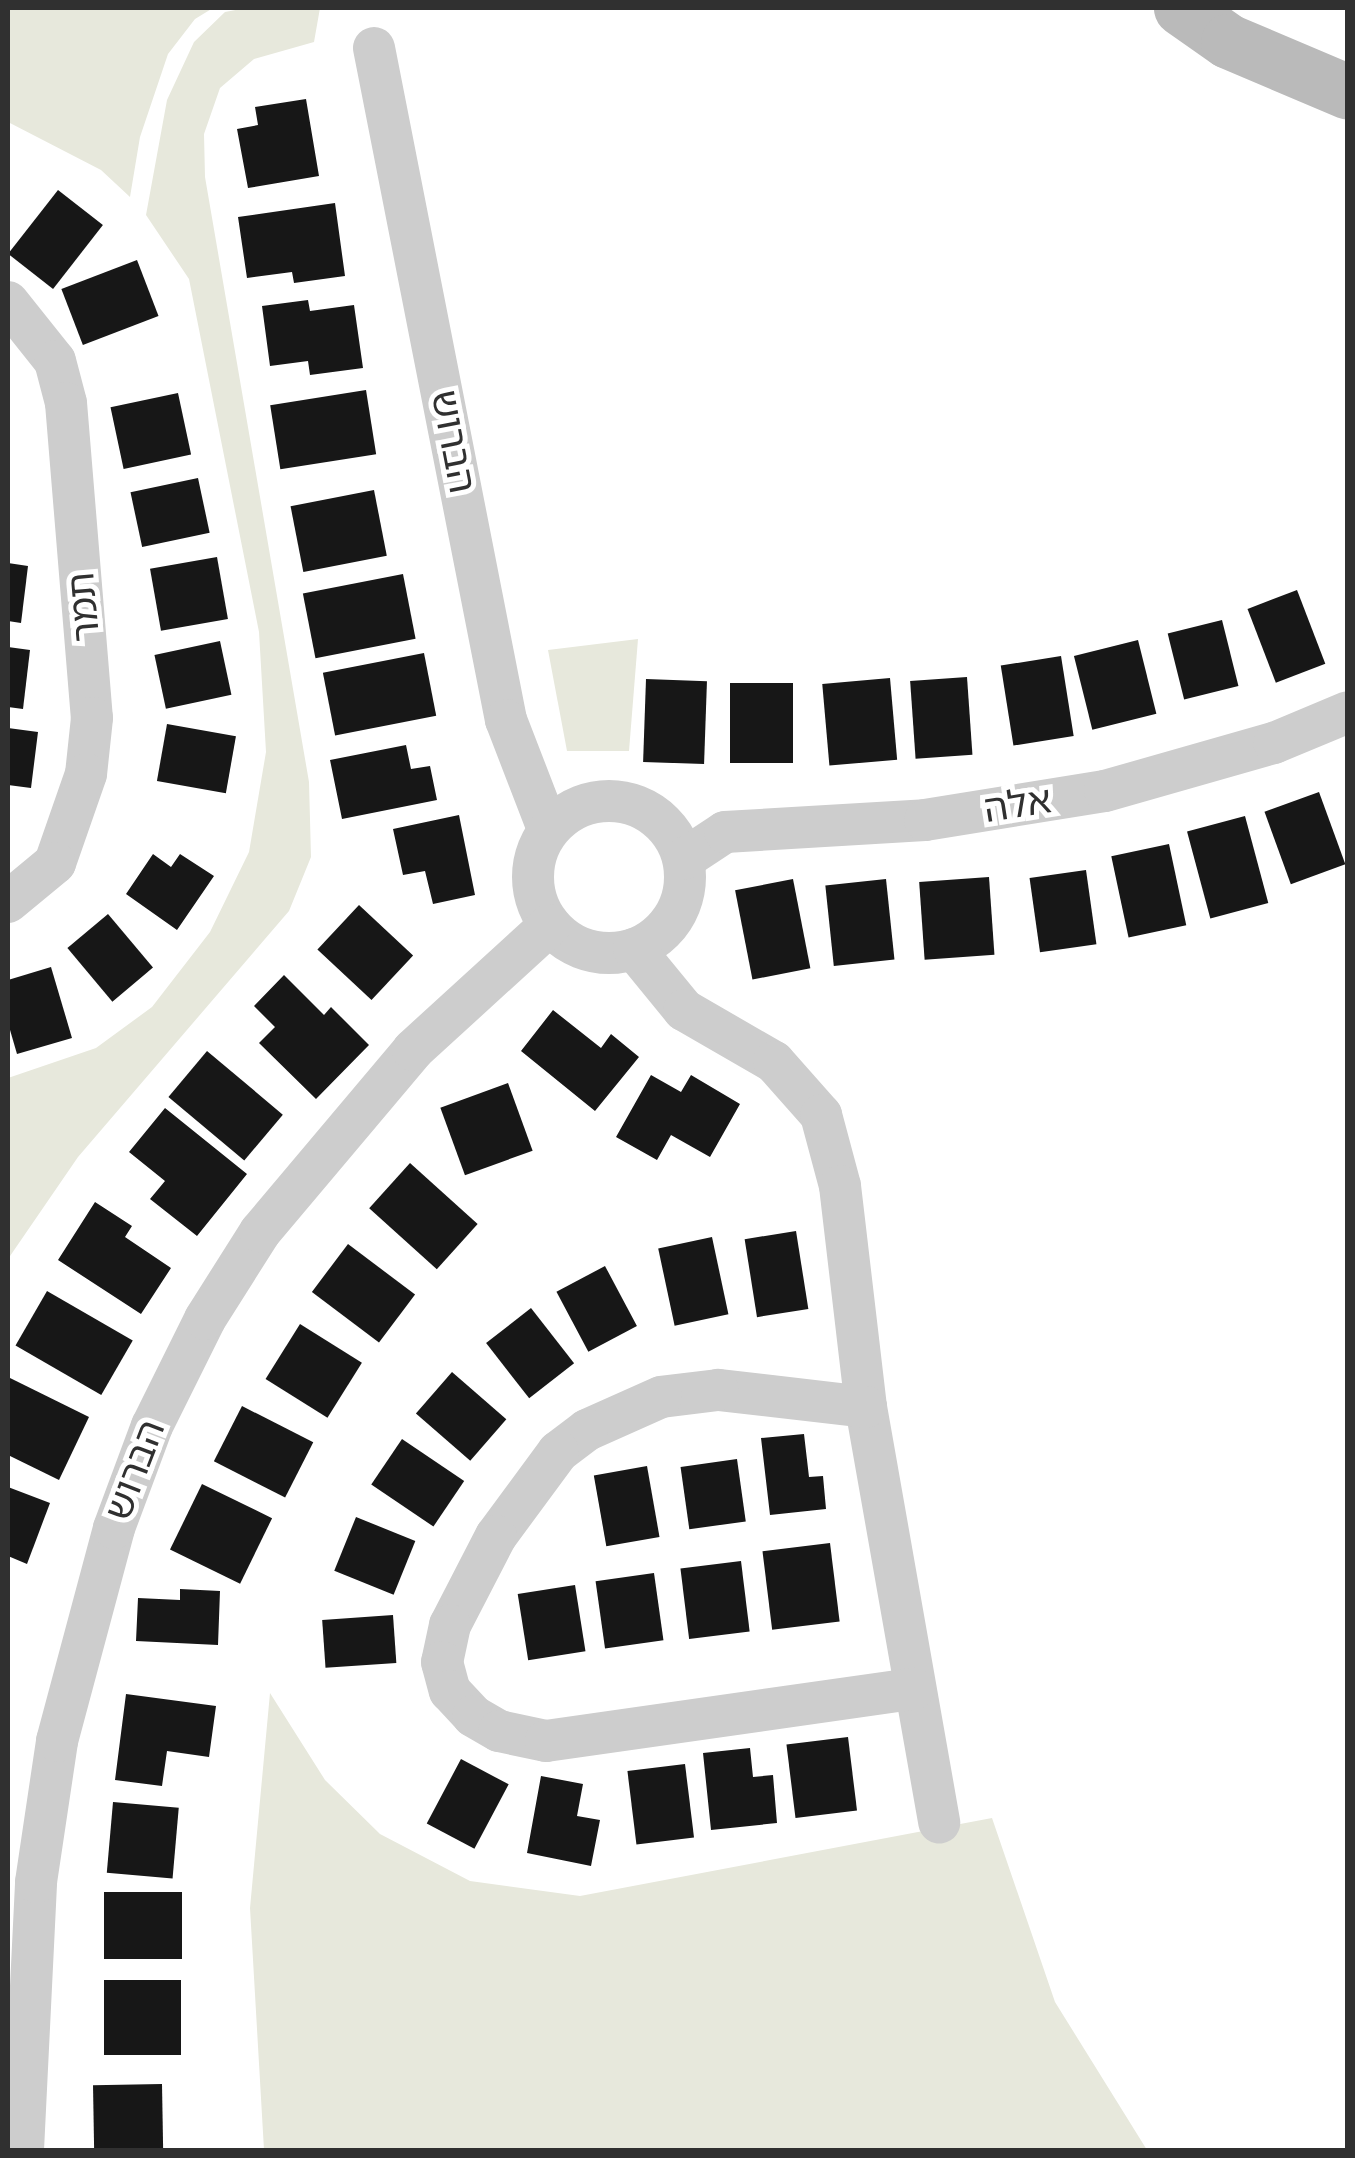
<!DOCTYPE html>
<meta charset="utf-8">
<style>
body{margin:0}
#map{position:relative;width:1355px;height:2158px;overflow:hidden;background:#fff;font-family:"Alegreya Sans","Noto Sans Hebrew",sans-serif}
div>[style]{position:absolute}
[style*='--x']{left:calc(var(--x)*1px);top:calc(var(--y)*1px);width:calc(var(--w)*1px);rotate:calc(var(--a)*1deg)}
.green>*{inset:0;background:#e7e8dc}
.building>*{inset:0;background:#171717;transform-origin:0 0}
.street>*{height:42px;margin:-21px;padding:0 21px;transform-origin:21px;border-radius:21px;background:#cdcdcd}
.street>.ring{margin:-21px;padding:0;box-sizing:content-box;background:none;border:42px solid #cdcdcd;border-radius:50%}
.secondary>*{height:55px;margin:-27.5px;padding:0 27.5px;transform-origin:27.5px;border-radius:27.5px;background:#bababa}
span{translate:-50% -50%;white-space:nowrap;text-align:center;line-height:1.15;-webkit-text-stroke:10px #fff;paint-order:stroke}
.street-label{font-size:38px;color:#303030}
.frame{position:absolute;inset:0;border:10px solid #303030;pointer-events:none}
</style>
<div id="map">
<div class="green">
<i style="clip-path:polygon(8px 8px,213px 8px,195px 19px,168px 54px,140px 137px,130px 197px,101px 170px,8px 122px)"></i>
<i style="clip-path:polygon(246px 8px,320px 8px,314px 42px,254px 59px,220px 88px,204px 134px,205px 177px,309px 782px,311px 857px,289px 911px,78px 1157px,8px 1259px,8px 1078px,96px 1048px,152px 1007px,210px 932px,249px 852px,266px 752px,259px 632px,189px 279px,146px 215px,167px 100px,194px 42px,225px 12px)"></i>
<i style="clip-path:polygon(638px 639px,629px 751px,567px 751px,548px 650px)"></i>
<i style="clip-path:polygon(270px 1693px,325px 1780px,380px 1834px,470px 1881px,580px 1896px,992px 1818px,1055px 2002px,1147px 2150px,264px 2150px,250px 1908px)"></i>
</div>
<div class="building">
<i style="clip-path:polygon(306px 99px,319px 176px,248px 188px,237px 129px,258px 125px,255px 107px)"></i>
<i style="left:58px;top:190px;width:57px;height:81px;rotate:38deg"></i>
<i style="clip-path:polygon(335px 203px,345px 276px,294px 283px,292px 272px,247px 278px,238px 217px)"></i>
<i style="left:137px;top:260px;width:60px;height:81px;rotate:69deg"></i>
<i style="clip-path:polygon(308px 300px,310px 311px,354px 305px,363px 368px,310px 375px,308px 361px,270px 366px,262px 306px)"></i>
<i style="left:366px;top:390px;width:65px;height:97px;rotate:81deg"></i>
<i style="left:178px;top:393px;width:63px;height:69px;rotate:78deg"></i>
<i style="left:198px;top:478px;width:56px;height:69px;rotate:78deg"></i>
<i style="left:374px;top:490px;width:67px;height:85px;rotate:79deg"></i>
<i style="left:217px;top:557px;width:63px;height:68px;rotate:80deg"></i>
<i style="clip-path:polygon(8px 563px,28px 566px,21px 623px,8px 621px)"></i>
<i style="left:403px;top:574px;width:66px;height:102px;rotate:79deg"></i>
<i style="left:1297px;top:590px;width:79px;height:53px;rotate:69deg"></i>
<i style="left:1222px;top:620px;width:68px;height:56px;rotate:76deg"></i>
<i style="left:1138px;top:640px;width:76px;height:66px;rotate:76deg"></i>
<i style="left:220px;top:641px;width:55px;height:67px;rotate:78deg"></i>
<i style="clip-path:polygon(8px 647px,30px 650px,23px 709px,8px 707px)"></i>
<i style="left:424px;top:653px;width:64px;height:103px;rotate:79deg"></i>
<i style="left:1061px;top:656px;width:81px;height:61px;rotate:81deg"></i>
<i style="left:967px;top:677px;width:78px;height:57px;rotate:86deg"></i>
<i style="left:890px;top:678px;width:82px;height:68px;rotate:85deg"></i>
<i style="left:646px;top:679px;width:61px;height:83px;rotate:2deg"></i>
<i style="left:730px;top:683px;width:63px;height:80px"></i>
<i style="left:167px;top:724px;width:70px;height:58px;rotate:10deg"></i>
<i style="clip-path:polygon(8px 728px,38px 732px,31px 788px,8px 785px)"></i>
<i style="clip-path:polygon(406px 745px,411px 769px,430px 766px,437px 800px,342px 819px,330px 760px)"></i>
<i style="left:1319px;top:792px;width:77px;height:58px;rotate:70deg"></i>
<i style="clip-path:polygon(459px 815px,475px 895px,433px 904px,425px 871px,403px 875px,393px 829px)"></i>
<i style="left:1245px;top:816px;width:90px;height:60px;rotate:75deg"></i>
<i style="left:1169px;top:844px;width:83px;height:59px;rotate:78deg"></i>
<i style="clip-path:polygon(153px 854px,171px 867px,180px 854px,214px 876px,177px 930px,126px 894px)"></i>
<i style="left:1086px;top:870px;width:75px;height:57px;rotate:82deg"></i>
<i style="left:989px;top:877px;width:78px;height:70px;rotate:86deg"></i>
<i style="left:793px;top:879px;width:91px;height:59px;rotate:79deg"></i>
<i style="left:886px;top:879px;width:81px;height:61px;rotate:84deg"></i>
<i style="left:359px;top:905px;width:74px;height:61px;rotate:43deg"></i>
<i style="left:108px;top:914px;width:70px;height:53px;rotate:50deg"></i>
<i style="clip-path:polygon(51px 967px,72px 1038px,17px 1054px,8px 1023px,8px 980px)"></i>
<i style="clip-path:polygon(284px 975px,324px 1015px,331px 1007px,369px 1045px,316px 1099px,259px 1043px,275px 1027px,254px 1006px)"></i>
<i style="clip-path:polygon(553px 1010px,601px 1048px,611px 1034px,639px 1057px,595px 1111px,521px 1051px)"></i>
<i style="left:207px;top:1051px;width:99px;height:60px;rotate:40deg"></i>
<i style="clip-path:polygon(651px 1075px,681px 1092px,691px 1075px,740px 1104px,710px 1157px,671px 1135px,657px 1160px,616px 1137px)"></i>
<i style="left:508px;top:1083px;width:72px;height:72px;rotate:70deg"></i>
<i style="clip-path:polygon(165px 1108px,247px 1174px,197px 1236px,150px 1199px,165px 1181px,129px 1152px)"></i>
<i style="left:410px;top:1163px;width:91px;height:61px;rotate:42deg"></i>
<i style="clip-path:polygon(95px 1202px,132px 1226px,125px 1237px,171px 1268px,141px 1314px,58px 1260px)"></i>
<i style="left:796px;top:1231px;width:79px;height:52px;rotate:81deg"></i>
<i style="left:712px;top:1237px;width:79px;height:55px;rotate:78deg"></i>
<i style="left:348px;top:1244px;width:84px;height:60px;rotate:37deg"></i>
<i style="left:605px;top:1266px;width:68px;height:55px;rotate:62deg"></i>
<i style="left:47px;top:1291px;width:99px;height:63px;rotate:30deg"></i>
<i style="left:531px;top:1308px;width:70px;height:57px;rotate:52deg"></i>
<i style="left:300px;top:1324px;width:73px;height:65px;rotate:32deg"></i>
<i style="left:452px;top:1372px;width:72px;height:55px;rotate:41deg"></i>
<i style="clip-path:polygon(8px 1377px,89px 1417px,59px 1480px,8px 1455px)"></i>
<i style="left:242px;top:1406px;width:80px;height:62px;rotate:27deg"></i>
<i style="clip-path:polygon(804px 1434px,809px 1477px,823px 1476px,826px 1509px,770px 1515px,761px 1438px)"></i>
<i style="left:402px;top:1439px;width:75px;height:55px;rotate:34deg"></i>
<i style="left:737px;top:1459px;width:63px;height:57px;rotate:82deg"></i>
<i style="left:647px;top:1466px;width:72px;height:54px;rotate:80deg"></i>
<i style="left:202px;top:1484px;width:78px;height:73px;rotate:26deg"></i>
<i style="clip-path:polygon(8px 1487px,50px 1503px,27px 1564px,8px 1556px)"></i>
<i style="left:356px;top:1517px;width:64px;height:58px;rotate:22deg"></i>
<i style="left:830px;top:1543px;width:79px;height:68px;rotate:83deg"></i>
<i style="left:741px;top:1561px;width:71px;height:61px;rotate:83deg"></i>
<i style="left:654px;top:1573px;width:68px;height:59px;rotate:82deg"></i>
<i style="left:575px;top:1585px;width:67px;height:58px;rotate:81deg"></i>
<i style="clip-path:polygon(180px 1589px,220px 1591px,218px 1645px,136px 1641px,138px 1598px,180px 1600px)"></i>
<i style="left:393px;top:1615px;width:48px;height:71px;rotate:86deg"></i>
<i style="clip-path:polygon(126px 1694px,216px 1706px,209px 1757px,167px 1751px,162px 1786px,115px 1780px)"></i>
<i style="left:848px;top:1737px;width:74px;height:62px;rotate:83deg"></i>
<i style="clip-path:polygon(750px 1748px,753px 1777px,773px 1775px,777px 1823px,711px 1830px,703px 1753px)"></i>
<i style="left:461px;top:1759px;width:54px;height:73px;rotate:28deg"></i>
<i style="left:685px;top:1764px;width:74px;height:58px;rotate:83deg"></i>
<i style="clip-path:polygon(541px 1776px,583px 1784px,577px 1816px,600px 1820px,591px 1866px,527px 1853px)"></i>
<i style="left:113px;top:1802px;width:66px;height:71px;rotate:5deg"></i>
<i style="left:104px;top:1892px;width:78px;height:67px"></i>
<i style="left:104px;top:1980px;width:77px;height:75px"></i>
<i style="left:162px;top:2084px;width:66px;height:69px;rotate:89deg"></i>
</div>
<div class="street">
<i style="--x:374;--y:48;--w:685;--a:78.89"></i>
<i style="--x:506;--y:720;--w:117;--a:68.9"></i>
<i style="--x:8;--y:302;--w:75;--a:51.5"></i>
<i style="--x:55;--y:361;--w:43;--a:75.3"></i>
<i style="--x:66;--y:403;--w:316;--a:85.3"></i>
<i style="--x:92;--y:718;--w:56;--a:96.1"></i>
<i style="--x:86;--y:774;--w:94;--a:109.2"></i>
<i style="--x:55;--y:863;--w:61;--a:140.3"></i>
<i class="ring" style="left:533px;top:801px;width:110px;height:110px"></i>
<i style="--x:684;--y:859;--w:49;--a:-33.4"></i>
<i style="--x:725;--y:832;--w:200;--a:-3.4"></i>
<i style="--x:925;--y:820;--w:182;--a:-9.2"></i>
<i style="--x:1105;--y:791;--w:176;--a:-15.9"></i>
<i style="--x:1274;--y:743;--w:80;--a:-22.7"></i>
<i style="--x:634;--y:949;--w:79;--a:50.7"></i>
<i style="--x:684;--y:1010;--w:104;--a:30"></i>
<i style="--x:774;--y:1062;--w:71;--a:48.4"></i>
<i style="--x:821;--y:1115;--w:73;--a:75"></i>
<i style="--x:840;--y:1186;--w:223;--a:83.3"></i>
<i style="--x:866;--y:1407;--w:422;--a:80"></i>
<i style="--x:866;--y:1407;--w:149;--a:-173.4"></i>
<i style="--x:718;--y:1390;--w:57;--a:173"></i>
<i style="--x:661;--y:1397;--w:81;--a:156"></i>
<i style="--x:587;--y:1430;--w:36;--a:143"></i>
<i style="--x:558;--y:1452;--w:104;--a:126.4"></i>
<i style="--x:496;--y:1536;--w:100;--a:117.3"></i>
<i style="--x:450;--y:1625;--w:38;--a:102"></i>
<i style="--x:442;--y:1662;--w:30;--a:75"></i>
<i style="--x:450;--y:1691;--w:34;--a:47"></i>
<i style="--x:473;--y:1716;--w:30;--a:30"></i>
<i style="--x:499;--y:1731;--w:48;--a:12"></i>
<i style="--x:546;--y:1741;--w:371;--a:-8.1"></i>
<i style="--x:23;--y:2150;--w:268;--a:-87.2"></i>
<i style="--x:36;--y:1882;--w:143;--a:-81.5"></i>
<i style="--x:57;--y:1741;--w:220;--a:-75"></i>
<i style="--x:114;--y:1528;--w:109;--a:-69.6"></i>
<i style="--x:152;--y:1426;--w:119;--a:-63.6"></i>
<i style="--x:205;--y:1319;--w:103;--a:-57.7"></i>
<i style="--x:260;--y:1232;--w:238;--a:-49.9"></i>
<i style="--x:413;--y:1050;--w:185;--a:-42.4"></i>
</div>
<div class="secondary">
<i style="--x:1181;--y:8;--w:57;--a:35.1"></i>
<i style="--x:1228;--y:41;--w:130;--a:23"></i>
</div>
<div class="street-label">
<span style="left:451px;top:442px;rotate:79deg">הברוש</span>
<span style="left:86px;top:607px;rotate:-95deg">תמר</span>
<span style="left:1018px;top:807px;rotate:-9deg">אלה</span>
<span style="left:137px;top:1471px;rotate:-69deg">הברוש</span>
</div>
<div class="frame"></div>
</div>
